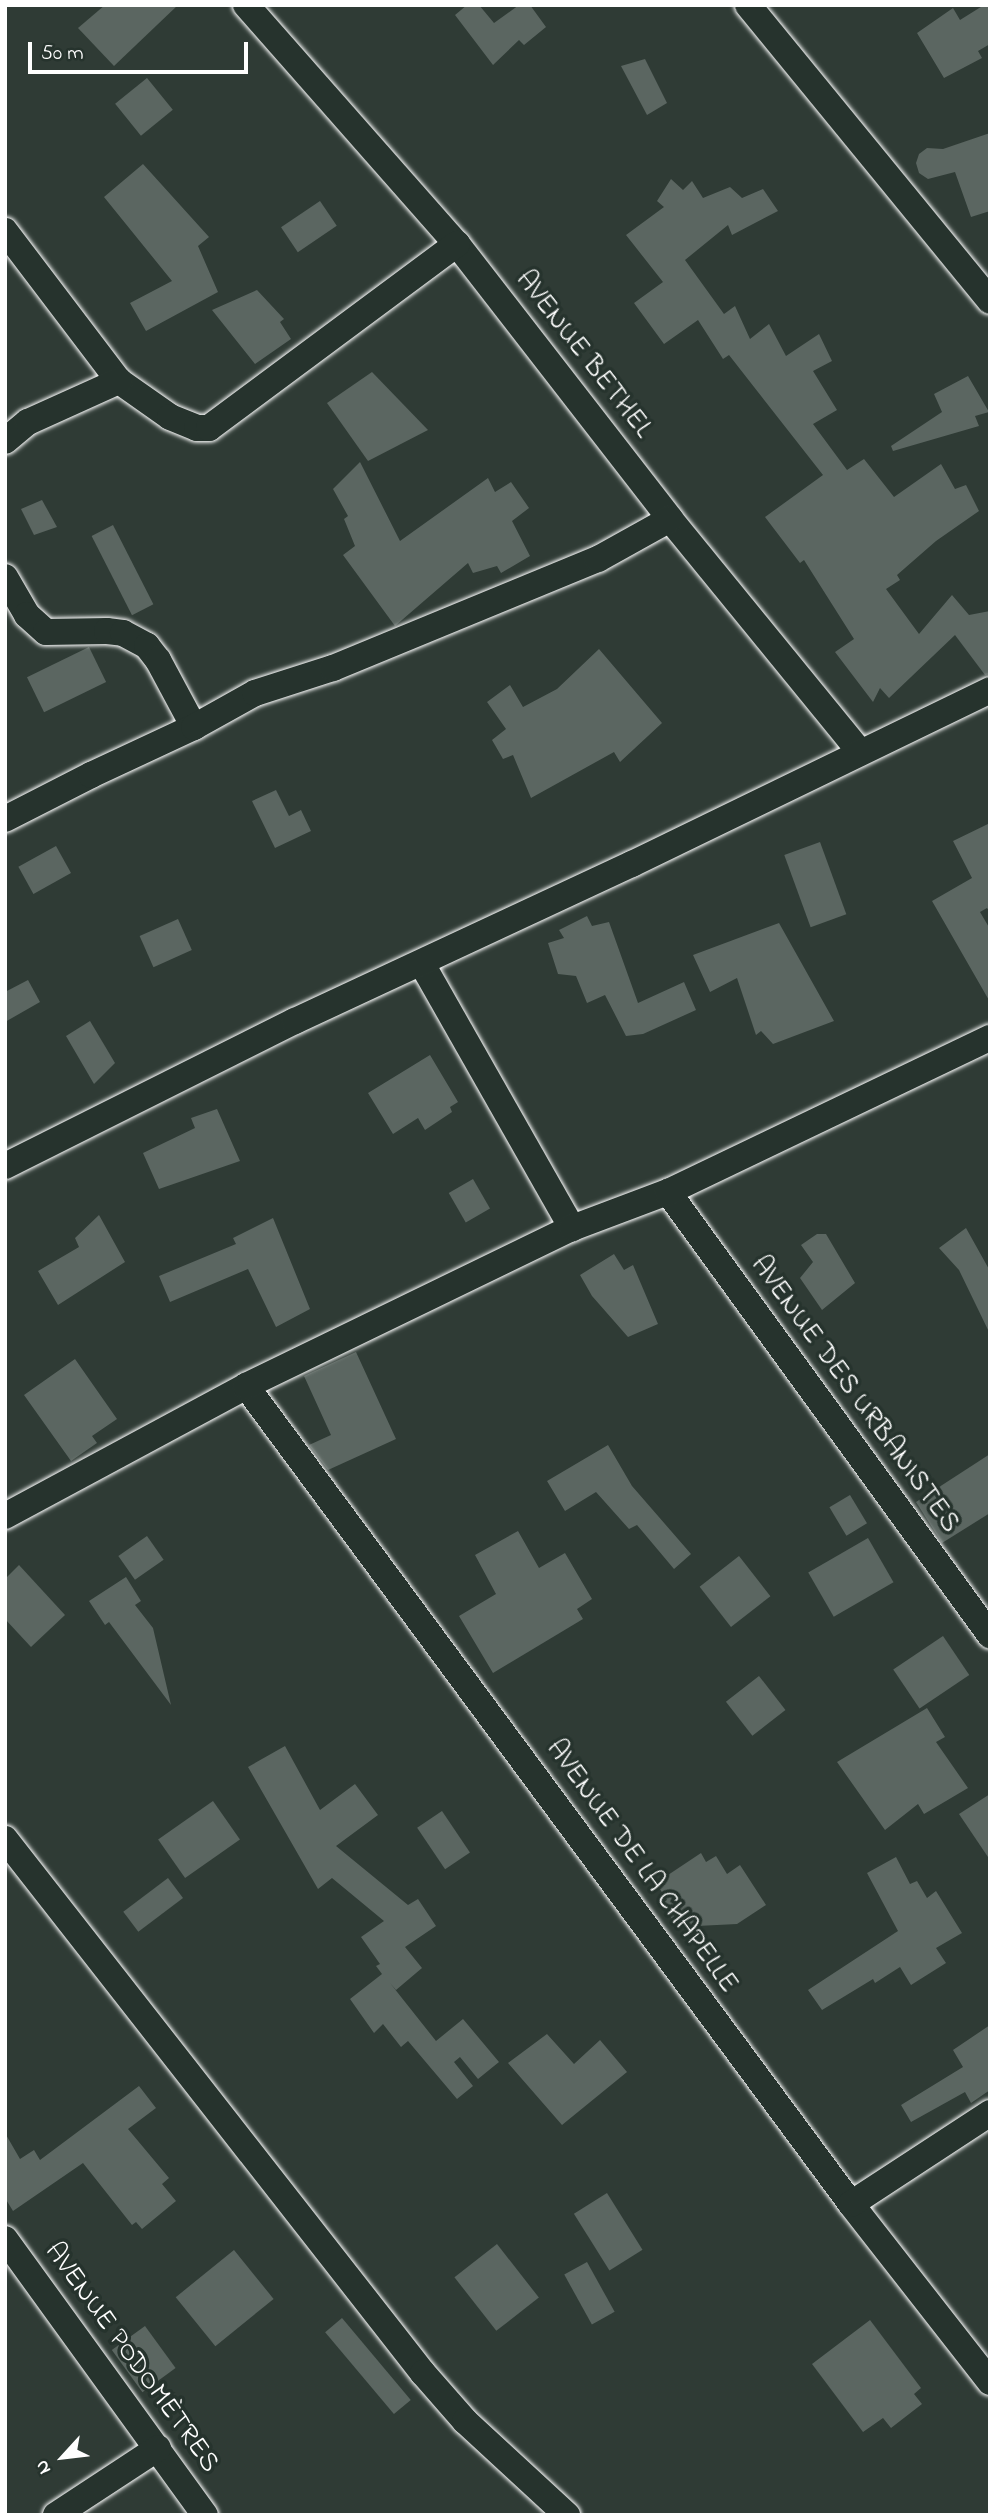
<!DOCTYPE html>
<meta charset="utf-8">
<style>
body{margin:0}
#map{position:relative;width:995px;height:2520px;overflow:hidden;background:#2f3b35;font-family:"Indie Flower",sans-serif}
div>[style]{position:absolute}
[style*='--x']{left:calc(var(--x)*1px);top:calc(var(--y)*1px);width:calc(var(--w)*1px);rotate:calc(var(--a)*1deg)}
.building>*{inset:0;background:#5b6661;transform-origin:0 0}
.roads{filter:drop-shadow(0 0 2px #fff) drop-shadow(0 0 2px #fff)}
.minor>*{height:26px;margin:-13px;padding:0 13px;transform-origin:13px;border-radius:13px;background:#26332d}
span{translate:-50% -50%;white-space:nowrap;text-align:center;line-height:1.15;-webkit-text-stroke:7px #26332d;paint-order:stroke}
.street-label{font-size:28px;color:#fff}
.frame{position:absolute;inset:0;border:7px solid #fff;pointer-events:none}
.north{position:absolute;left:28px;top:2422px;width:70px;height:70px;-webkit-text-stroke:5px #26332d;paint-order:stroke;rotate:243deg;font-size:19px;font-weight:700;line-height:28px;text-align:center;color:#fff}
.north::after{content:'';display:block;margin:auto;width:24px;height:32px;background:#fff;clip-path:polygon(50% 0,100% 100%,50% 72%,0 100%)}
.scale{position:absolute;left:28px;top:42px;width:220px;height:32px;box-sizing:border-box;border:4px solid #fff;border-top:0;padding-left:9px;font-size:21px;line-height:24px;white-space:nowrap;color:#fff;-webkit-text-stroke:5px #26332d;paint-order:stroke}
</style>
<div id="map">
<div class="building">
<i style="clip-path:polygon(105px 5px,178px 5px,114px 66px,78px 28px)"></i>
<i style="clip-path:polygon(467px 5px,479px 5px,494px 23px,519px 5px,530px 5px,546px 27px,524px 45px,519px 40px,493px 65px,455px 15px)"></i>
<i style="clip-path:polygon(984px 5px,990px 5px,990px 44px,978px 51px,982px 58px,944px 78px,917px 33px,953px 8px,960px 20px)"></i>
<i style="clip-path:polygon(645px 59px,667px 103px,647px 115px,621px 66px)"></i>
<i style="left:147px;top:78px;width:41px;height:41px;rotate:51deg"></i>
<i style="clip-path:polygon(990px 133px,990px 211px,971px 217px,955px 172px,928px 179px,919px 173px,916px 163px,919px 154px,927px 148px,943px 149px)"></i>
<i style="clip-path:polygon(143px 164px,209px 237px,198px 246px,218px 292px,146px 331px,130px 303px,172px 281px,104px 197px)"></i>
<i style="clip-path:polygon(671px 179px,683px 190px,692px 181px,703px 198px,730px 187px,742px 198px,763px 189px,778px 211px,732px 235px,728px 225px,685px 260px,724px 314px,735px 306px,750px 339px,769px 324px,786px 356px,819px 334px,832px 361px,813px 371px,837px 410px,813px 424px,847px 470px,864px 459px,894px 497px,941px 464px,955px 489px,966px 485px,979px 511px,936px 541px,897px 575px,900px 580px,886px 589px,919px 634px,952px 595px,969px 615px,990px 611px,990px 674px,985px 675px,955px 635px,889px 698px,880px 688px,873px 702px,835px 652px,854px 639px,804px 560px,800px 563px,765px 517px,823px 475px,729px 355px,723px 359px,698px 320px,664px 344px,634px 303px,663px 282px,626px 235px,664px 207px,657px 201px)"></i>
<i style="left:320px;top:201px;width:30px;height:47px;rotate:56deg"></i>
<i style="clip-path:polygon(257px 290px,284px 319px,280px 322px,291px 339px,255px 364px,212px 310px)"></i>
<i style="clip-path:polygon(372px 372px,428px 430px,368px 461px,327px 403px)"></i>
<i style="clip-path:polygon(968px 376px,989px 412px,975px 416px,979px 426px,893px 451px,891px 446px,942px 412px,934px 394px)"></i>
<i style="clip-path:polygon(360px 462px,400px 541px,488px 478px,495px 492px,511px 482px,529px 508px,512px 521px,530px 556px,501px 573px,497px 566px,473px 573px,468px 563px,395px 626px,343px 555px,355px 546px,344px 519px,348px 516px,333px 489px)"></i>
<i style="clip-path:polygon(42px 500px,57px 527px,34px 535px,21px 509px)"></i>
<i style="left:113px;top:525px;width:89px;height:24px;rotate:63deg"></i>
<i style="left:89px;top:647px;width:39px;height:69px;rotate:64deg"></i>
<i style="clip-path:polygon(599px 649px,662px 723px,620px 762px,614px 752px,531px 798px,513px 755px,503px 759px,492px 740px,506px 729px,487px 702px,510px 685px,523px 707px,557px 689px)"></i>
<i style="clip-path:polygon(276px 790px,289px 816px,301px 810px,311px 831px,275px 848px,252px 801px)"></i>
<i style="clip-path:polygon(990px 823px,990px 912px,987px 908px,980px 912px,990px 929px,990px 1002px,932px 901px,972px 878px,953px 841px)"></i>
<i style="left:820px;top:842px;width:77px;height:38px;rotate:70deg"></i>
<i style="left:56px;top:846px;width:31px;height:43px;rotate:61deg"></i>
<i style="clip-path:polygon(587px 916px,592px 926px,609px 922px,638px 1003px,684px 982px,696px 1010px,643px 1034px,626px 1036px,605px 995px,587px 1003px,576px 976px,558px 974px,548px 943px,564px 938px,559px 930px)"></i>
<i style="left:178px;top:919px;width:34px;height:42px;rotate:66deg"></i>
<i style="clip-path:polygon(779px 923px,834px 1021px,773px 1044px,761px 1031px,756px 1035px,737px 978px,710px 992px,693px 955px)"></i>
<i style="clip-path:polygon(28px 980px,40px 1002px,5px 1022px,5px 992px)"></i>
<i style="clip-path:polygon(90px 1021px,115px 1063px,94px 1084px,66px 1036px)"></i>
<i style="clip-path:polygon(430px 1055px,458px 1102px,450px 1107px,452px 1112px,425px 1130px,418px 1118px,393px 1134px,368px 1093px)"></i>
<i style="clip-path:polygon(217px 1109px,240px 1161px,159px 1189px,143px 1153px,195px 1128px,191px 1118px)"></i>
<i style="left:473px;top:1179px;width:34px;height:28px;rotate:60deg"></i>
<i style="clip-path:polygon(99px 1215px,125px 1262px,58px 1305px,38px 1271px,79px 1247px,75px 1238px)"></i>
<i style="clip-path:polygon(273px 1218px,310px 1309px,276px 1327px,248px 1269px,170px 1302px,159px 1276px,236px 1244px,233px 1238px)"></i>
<i style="clip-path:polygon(966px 1228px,990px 1271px,990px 1334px,959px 1270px,939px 1248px)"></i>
<i style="clip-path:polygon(817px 1234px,826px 1234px,855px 1283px,822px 1310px,800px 1278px,813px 1262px,801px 1245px)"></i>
<i style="clip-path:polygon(614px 1254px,624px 1270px,633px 1265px,658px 1324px,628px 1337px,592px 1296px,580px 1275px)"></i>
<i style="clip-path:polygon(356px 1352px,396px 1439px,328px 1470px,309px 1445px,331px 1435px,304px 1376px)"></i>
<i style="clip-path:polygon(75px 1359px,117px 1419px,92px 1436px,97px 1443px,71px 1461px,24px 1395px)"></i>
<i style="clip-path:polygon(608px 1445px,632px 1486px,691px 1554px,674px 1569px,637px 1525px,629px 1529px,596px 1492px,565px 1511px,547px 1481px)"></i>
<i style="clip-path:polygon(990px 1454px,990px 1513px,942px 1543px,916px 1502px)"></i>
<i style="left:850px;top:1495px;width:33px;height:24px;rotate:59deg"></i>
<i style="clip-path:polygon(518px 1531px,539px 1568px,565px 1553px,592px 1599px,577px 1609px,583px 1619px,493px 1673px,459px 1616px,496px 1594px,475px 1555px)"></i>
<i style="left:147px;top:1536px;width:29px;height:35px;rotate:55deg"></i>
<i style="left:868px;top:1538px;width:51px;height:69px;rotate:60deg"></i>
<i style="left:739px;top:1556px;width:51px;height:50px;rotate:52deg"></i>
<i style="clip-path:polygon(19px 1565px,65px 1615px,31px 1647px,5px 1619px,5px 1579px)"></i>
<i style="clip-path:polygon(126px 1577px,141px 1601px,135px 1605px,153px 1628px,171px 1705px,109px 1622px,105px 1625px,89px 1601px)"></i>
<i style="left:943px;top:1636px;width:47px;height:60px;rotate:56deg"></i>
<i style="left:759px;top:1676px;width:43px;height:42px;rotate:52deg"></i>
<i style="clip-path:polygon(927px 1708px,945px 1737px,936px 1742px,968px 1788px,924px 1814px,918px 1804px,885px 1830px,837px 1762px)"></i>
<i style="clip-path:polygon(285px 1746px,320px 1810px,355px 1784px,378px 1815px,336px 1846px,408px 1905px,418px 1899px,436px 1926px,405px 1947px,422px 1968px,396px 1990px,390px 1983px,436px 2041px,463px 2019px,499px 2062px,478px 2079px,460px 2057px,454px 2062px,473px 2086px,457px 2099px,408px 2041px,401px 2047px,383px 2024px,374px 2033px,350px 1999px,382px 1974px,376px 1966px,380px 1964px,361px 1937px,384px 1921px,332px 1878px,318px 1889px,248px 1767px)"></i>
<i style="clip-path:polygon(990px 1794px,990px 1860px,959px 1814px)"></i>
<i style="left:213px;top:1801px;width:47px;height:67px;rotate:55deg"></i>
<i style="left:442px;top:1811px;width:50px;height:30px;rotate:56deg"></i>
<i style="clip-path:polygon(701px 1853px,706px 1862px,716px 1856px,727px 1874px,740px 1865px,766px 1905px,737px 1924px,677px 1927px,662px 1903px,667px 1900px,656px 1883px)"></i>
<i style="clip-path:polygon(896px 1857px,910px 1884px,917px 1881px,927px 1898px,936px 1891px,962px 1933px,936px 1948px,946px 1963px,911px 1985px,900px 1967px,875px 1983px,873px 1979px,822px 2010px,808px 1990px,898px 1931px,867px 1873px)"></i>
<i style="left:168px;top:1878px;width:25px;height:56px;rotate:53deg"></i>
<i style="clip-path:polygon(990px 2025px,990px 2090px,971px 2103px,965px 2092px,911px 2122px,901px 2105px,963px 2067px,953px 2050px)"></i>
<i style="clip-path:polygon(547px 2034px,574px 2064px,600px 2040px,627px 2072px,562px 2125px,508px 2063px)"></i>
<i style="clip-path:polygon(139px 2086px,156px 2108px,128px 2129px,169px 2178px,162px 2184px,176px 2201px,142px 2229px,136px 2222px,132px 2225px,83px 2163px,13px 2211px,5px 2198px,5px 2133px,20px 2159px,34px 2150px,40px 2160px)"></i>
<i style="left:607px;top:2193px;width:67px;height:39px;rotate:58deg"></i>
<i style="left:497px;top:2244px;width:68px;height:54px;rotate:52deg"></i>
<i style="left:234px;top:2250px;width:63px;height:75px;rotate:51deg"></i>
<i style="left:587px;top:2262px;width:57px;height:26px;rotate:61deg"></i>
<i style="left:342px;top:2318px;width:107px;height:22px;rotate:50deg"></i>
<i style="clip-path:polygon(870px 2320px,921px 2388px,914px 2394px,922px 2404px,891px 2428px,883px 2418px,863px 2432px,812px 2364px)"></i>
<i style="left:145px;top:2326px;width:52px;height:41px;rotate:54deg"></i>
</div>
<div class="roads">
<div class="minor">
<i style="--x:246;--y:5;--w:319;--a:48.6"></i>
<i style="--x:457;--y:244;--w:348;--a:52.2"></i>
<i style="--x:670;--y:519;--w:301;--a:50.8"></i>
<i style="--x:748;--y:5;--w:382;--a:50.7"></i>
<i style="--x:5;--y:231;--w:188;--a:52.8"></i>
<i style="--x:119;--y:381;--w:62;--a:35.2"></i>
<i style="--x:170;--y:417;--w:29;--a:22"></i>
<i style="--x:197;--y:428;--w:12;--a:0"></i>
<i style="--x:209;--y:428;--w:309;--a:-36.6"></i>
<i style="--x:5;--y:441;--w:30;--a:-40"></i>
<i style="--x:28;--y:422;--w:100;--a:-24.3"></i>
<i style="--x:5;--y:577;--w:44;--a:59.9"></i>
<i style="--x:27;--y:615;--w:25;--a:42"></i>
<i style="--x:46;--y:632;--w:61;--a:-0.9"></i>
<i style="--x:107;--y:631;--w:16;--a:7"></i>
<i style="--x:123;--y:633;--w:27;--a:28"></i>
<i style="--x:147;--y:646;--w:18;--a:52"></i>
<i style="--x:158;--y:660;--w:76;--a:61.8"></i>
<i style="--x:5;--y:819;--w:97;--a:-27.1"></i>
<i style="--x:91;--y:775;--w:114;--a:-25"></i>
<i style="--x:194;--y:727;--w:70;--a:-29.1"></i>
<i style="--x:255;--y:693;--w:82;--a:-17.8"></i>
<i style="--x:333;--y:668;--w:287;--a:-22.4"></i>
<i style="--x:598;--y:559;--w:82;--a:-29.1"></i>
<i style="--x:422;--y:964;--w:304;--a:60.4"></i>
<i style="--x:5;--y:1166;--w:324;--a:-26.6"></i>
<i style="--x:295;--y:1021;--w:372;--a:-25"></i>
<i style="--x:632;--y:864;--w:398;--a:-25.9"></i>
<i style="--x:668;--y:1192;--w:548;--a:53.99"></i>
<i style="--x:246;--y:1386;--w:1017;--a:53.51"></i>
<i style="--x:851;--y:2204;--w:226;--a:52"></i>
<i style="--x:5;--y:1516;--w:274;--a:-28.3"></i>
<i style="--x:246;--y:1386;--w:362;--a:-25.9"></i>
<i style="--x:572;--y:1228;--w:103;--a:-20.6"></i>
<i style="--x:668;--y:1192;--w:357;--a:-25.6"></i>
<i style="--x:5;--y:1839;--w:678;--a:51.95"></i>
<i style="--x:423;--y:2373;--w:64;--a:48.8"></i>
<i style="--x:465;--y:2421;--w:139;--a:42.7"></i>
<i style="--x:851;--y:2204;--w:166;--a:-33.2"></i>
<i style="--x:5;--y:2239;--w:341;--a:54.1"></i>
<i style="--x:56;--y:2515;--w:122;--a:-33.3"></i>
</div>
</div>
<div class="street-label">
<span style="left:583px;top:355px;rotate:52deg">AVENUE BETHEL</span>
<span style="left:854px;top:1395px;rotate:54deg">AVENUE DES URBANISTES</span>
<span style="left:641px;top:1867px;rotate:54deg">AVENUE DE LA CHAPELLE</span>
<span style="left:131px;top:2358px;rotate:54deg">AVENUE PODOMÈTRES</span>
</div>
<div class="frame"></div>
<div class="north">N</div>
<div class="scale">50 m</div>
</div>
